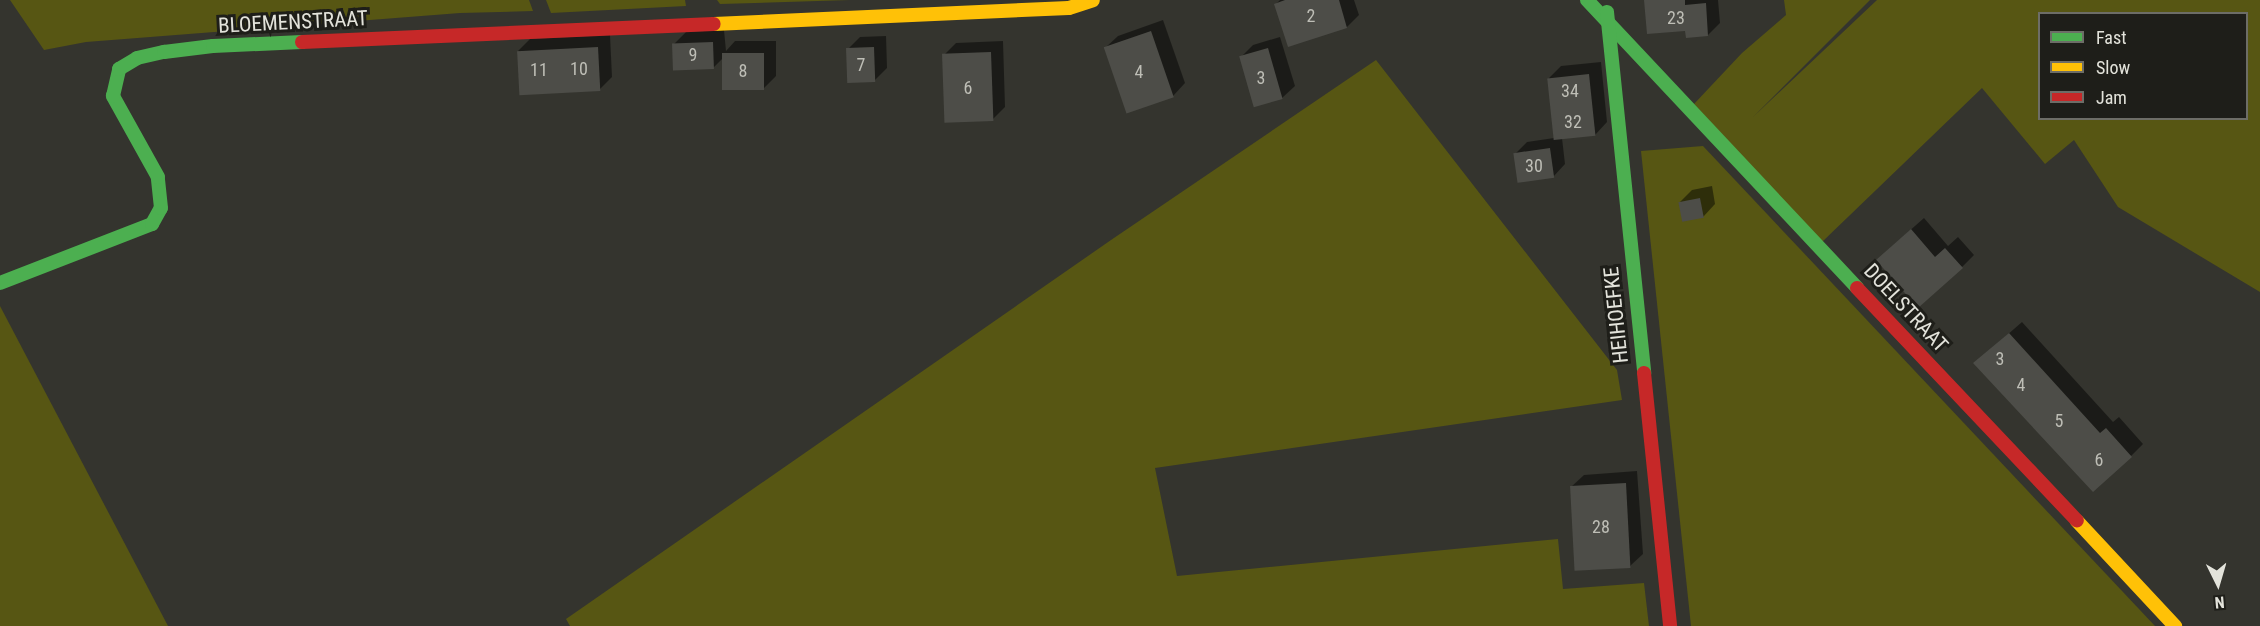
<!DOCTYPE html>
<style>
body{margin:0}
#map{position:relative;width:2260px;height:626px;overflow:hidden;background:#34342e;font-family:"Roboto Condensed",sans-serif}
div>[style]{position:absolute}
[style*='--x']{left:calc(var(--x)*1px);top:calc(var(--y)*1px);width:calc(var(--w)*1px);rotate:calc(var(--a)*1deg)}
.green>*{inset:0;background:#575613}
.shadow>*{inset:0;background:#0007}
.building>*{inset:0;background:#4d4d48;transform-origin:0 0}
.fast>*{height:14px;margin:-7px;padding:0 7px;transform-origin:7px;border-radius:7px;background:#4caf50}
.slow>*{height:14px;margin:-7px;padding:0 7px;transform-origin:7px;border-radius:7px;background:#ffc107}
.jam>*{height:14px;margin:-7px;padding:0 7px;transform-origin:7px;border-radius:7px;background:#c62828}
span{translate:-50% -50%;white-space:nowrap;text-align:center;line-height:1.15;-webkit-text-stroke:6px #1e1e19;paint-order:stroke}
.number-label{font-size:18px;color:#bebeb6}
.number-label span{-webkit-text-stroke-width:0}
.street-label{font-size:21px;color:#e3e3db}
.legend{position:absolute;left:2038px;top:12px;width:210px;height:108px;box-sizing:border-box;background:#1e1e19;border:2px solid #6d6d67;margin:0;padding:8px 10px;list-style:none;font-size:18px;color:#e3e3db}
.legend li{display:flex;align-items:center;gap:12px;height:30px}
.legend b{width:30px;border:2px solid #6d6d67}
.north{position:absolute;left:2188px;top:554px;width:60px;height:60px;-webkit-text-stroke:4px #1e1e19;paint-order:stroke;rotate:175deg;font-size:16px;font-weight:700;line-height:24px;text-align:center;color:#e3e3db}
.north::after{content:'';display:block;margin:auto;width:21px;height:27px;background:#e3e3db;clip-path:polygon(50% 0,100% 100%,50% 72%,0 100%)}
</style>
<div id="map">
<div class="green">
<i style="clip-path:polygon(10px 0,529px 0,533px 11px,460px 13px,86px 42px,44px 50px)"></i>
<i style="clip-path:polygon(546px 0,685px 0,686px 6px,551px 13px)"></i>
<i style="clip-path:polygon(717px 0,850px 0,720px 4px)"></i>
<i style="clip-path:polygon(evenodd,1784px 0,1870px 0,1753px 117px,1877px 0,2260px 0,2260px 292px,2118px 207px,2074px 140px,2045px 164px,1982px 88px,1822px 242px,1694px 104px,1742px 53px,1786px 15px,1784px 0,2040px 14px,2246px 14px,2246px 118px,2040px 118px,2040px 14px)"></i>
<i style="clip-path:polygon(1376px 60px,1617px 370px,1622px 400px,1155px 468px,1177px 576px,1558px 539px,1563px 589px,1644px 583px,1649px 626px,570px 626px,566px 619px,1111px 240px)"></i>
<i style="clip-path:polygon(1703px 146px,2155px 626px,1691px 626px,1641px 151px)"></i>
<i style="clip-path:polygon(0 306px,168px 626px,0 626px)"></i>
</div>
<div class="shadow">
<i style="clip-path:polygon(1280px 0,1354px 0,1359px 15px,1347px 27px,1276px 4px)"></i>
<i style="clip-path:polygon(1645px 0,1718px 0,1720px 23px,1708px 35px,1687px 29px)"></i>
<i style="clip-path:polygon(1163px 20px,1185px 83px,1173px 96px,1105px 48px,1118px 36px)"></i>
<i style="clip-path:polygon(724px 30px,726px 51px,735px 41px,776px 41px,776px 76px,764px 88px,723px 58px,714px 67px,674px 44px,686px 32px)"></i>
<i style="clip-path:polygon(610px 35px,612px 77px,599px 90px,518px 51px,530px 39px)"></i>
<i style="clip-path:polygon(886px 36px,887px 68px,875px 80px,848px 49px,860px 37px)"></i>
<i style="clip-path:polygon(1280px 37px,1295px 86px,1282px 98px,1241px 57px,1253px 45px)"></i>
<i style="clip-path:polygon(1003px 41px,1005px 107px,993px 119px,944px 55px,956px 43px)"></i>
<i style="clip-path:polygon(1601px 62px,1607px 122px,1595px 135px,1562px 138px,1565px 164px,1553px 177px,1515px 154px,1527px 142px,1554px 138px,1549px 78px,1561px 66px)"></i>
<i style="clip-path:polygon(1712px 186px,1715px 204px,1703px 217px,1680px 202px,1692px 190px)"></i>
<i style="clip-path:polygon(1924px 218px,1948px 246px,1958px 237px,1974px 255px,1962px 267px,1890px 248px)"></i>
<i style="clip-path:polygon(2022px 322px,2113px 422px,2119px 417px,2143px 444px,2131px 456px,1975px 363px)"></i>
<i style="clip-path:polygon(1637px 471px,1643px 554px,1630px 566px,1571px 487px,1584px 475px)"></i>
</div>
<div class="building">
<i style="clip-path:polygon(1285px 0,1339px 0,1347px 28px,1288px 47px,1274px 4px)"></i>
<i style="clip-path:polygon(1644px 0,1685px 0,1685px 5px,1706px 3px,1708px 36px,1686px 38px,1685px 31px,1647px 34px)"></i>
<i style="left:1151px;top:31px;width:70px;height:50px;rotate:71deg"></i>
<i style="left:713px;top:42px;width:27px;height:41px;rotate:88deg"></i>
<i style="left:598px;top:47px;width:44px;height:81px;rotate:87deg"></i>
<i style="left:874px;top:47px;width:35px;height:28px;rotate:88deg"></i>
<i style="left:1268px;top:48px;width:53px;height:30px;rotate:74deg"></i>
<i style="left:991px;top:52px;width:69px;height:49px;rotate:88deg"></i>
<i style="left:722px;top:53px;width:42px;height:37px"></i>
<i style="left:1589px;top:74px;width:62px;height:42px;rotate:84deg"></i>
<i style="left:1550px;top:148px;width:30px;height:37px;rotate:82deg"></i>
<i style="left:1700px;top:198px;width:20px;height:22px;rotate:79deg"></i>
<i style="clip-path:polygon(1911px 229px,1935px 257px,1945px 248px,1963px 268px,1918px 308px,1876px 260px)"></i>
<i style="clip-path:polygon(2009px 333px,2100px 433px,2106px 428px,2132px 457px,2093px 492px,1973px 363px)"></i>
<i style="left:1626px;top:483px;width:85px;height:56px;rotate:87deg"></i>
</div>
<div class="fast">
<i style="--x:1587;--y:0;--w:395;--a:46.8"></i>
<i style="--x:1607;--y:12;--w:363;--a:84.1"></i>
<i style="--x:0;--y:283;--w:163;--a:-21.2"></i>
<i style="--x:152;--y:224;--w:18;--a:-61"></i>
<i style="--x:161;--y:208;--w:31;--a:-96"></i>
<i style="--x:158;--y:177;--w:93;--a:-119.1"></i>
<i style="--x:113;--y:96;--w:28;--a:-77"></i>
<i style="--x:119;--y:69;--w:21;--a:-31"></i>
<i style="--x:137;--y:58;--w:28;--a:-13"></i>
<i style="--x:164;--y:52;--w:49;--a:-7"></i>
<i style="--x:213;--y:46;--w:89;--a:-2.6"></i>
</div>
<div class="slow">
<i style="--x:714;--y:24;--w:355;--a:-2.6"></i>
<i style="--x:1069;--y:8;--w:25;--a:-18"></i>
<i style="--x:2077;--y:521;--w:144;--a:47"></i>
</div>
<div class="jam">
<i style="--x:302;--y:42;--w:412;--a:-2.5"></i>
<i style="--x:1857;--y:288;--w:320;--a:46.6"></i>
<i style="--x:1644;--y:373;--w:254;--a:84.1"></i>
</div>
<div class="number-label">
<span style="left:1311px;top:16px">2</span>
<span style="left:1676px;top:18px">23</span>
<span style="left:693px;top:55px">9</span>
<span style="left:861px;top:65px">7</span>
<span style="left:579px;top:69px">10</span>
<span style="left:539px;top:70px">11</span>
<span style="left:743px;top:71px">8</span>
<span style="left:1139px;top:72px">4</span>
<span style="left:1261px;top:78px">3</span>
<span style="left:968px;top:88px">6</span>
<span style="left:1570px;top:91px">34</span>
<span style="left:1573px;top:122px">32</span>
<span style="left:1534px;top:166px">30</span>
<span style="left:2000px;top:359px">3</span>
<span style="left:2021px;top:385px">4</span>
<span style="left:2059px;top:421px">5</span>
<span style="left:2099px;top:460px">6</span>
<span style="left:1601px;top:527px">28</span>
</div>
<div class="street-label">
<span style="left:293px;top:22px;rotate:-3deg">BLOEMENSTRAAT</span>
<span style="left:1906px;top:308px;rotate:47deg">DOELSTRAAT</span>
<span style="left:1616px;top:315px;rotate:-96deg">HEIHOEFKE</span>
</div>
<ul class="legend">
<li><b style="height:8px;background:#4caf50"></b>Fast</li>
<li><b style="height:8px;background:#ffc107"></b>Slow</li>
<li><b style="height:8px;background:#c62828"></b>Jam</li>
</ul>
<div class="north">N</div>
</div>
